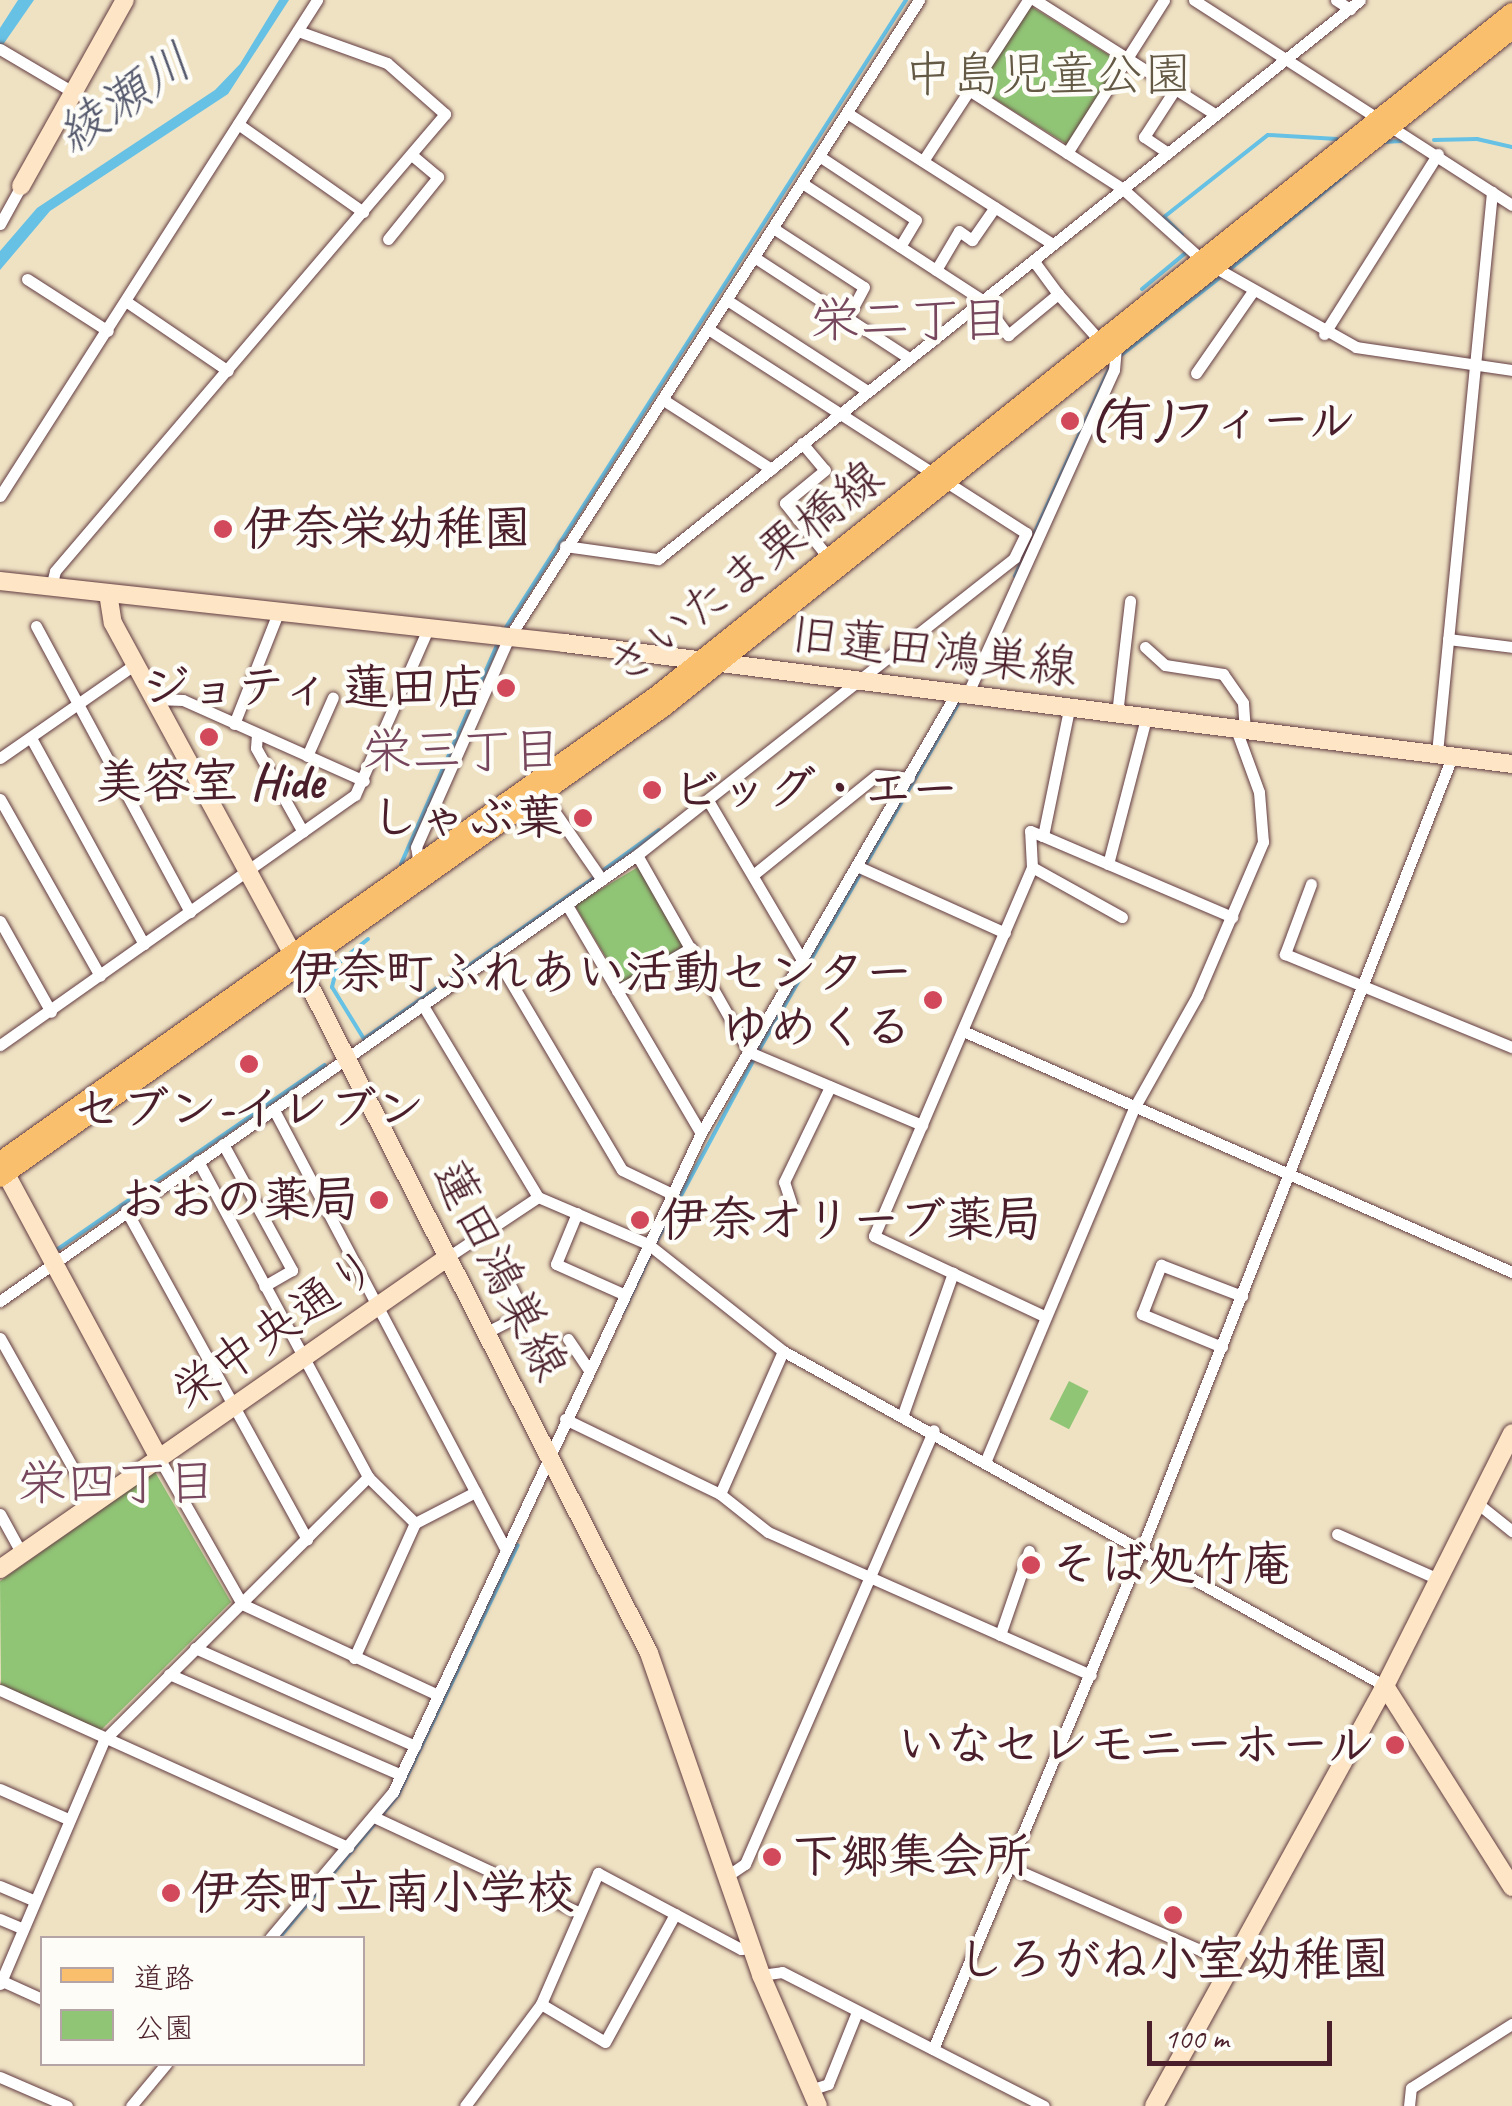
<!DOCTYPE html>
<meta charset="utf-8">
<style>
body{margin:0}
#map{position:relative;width:1512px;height:2106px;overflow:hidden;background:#efe2c3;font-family:Caveat,"Klee One",sans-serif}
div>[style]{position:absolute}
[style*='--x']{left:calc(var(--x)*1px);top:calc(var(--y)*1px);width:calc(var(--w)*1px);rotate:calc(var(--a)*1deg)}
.green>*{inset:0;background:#91c576;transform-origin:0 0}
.water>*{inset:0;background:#66c1e4}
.stream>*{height:4px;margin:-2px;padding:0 2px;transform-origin:2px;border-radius:2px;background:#66c1e4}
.roads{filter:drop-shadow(0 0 2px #633c42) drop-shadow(0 0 2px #633c42)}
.street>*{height:11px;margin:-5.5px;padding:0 5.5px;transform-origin:5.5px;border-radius:5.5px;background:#fff}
.secondary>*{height:18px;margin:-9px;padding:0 9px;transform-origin:9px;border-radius:9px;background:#fde5c5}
.primary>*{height:18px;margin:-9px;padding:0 9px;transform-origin:9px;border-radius:9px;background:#f9bf6d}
.dots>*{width:28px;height:28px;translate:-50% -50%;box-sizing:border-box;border:5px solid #fdfcf7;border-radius:50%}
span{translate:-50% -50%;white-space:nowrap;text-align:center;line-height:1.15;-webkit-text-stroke:9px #fdfcf7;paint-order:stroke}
.park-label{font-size:48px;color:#635945}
.poi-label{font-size:48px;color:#4a1f2b;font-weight:700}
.left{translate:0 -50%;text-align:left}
.right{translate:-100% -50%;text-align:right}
.street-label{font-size:48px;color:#4a1f2b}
.water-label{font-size:50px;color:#54586c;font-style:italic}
.neighbourhood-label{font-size:50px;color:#77475e}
.legend{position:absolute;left:40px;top:1936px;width:325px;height:130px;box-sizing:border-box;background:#fdfcf7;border:2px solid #b5a4a5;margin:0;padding:12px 18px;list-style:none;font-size:30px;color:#4a1f2b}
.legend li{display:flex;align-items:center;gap:20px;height:50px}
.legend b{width:50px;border:2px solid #b5a4a5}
.scale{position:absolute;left:1147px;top:2021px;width:185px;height:45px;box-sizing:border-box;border:5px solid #4a1f2b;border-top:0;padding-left:12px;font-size:30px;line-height:35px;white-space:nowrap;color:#4a1f2b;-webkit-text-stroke:8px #fdfcf7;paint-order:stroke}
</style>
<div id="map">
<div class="green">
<i style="left:1029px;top:5px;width:107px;height:98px;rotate:32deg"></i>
<i style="left:638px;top:867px;width:94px;height:74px;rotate:59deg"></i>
<i style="left:1069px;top:1381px;width:22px;height:43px;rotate:27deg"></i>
<i style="clip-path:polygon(155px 1472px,231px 1602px,99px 1732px,1px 1686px,0 1581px)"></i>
</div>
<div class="water">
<i style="clip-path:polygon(18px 0,34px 0,0 49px,0 28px)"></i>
<i style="clip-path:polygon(279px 0,289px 0,228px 94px,50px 211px,0 270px,0 251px,37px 208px,215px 90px,240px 64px)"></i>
</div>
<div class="stream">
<i style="--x:1434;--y:140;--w:43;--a:-1.3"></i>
<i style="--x:1477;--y:139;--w:36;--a:13"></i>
<i style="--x:1384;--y:142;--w:17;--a:-3"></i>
<i style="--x:1182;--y:235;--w:25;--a:-135"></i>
<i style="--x:1164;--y:217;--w:132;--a:-38.3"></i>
<i style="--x:1268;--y:135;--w:69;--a:3.3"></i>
<i style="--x:1229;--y:270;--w:151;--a:-39.4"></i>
<i style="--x:1142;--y:289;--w:60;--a:-39.6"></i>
<i style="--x:1120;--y:356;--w:130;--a:-38.1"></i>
<i style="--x:1015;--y:576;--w:235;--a:-65.6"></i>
<i style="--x:503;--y:632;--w:750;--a:-57.48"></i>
<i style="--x:401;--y:864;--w:244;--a:-66.3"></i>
<i style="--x:602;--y:871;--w:70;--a:-35.7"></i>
<i style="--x:368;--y:939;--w:38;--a:141"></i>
<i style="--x:338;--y:963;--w:25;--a:104"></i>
<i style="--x:332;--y:987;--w:61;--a:58.4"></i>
<i style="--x:364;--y:1039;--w:282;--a:-35"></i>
<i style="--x:759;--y:1050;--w:405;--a:-60.1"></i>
<i style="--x:655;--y:1244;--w:210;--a:-61.8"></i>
<i style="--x:58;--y:1249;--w:324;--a:-34.6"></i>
<i style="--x:623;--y:1312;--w:65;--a:-64.6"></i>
<i style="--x:381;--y:1816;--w:27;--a:-51"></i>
<i style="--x:398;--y:1795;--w:277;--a:-64.4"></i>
<i style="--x:279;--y:1938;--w:150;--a:-50.1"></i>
</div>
<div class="roads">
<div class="street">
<i style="--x:1035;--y:0;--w:214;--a:32.4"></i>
<i style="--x:1194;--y:0;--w:378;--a:32.8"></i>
<i style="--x:1336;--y:0;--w:17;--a:33"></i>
<i style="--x:0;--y:49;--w:85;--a:30.5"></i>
<i style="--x:969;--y:90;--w:183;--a:32.7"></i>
<i style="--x:1123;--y:189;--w:105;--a:41.9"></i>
<i style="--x:847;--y:113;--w:244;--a:32.5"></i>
<i style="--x:238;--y:124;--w:153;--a:35.1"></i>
<i style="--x:1067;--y:153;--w:181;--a:-57.6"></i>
<i style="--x:1168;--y:153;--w:29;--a:-146"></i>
<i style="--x:1144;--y:137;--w:57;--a:-57.1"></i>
<i style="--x:819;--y:156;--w:116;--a:33.4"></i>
<i style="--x:916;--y:220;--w:31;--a:121"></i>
<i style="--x:923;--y:161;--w:192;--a:-56.9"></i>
<i style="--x:802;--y:183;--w:215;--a:33"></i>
<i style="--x:982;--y:300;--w:44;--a:53.4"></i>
<i style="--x:1008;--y:335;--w:65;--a:-39.4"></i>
<i style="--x:1058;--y:294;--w:42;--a:-126.3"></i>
<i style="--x:0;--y:224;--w:43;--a:-61.1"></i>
<i style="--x:773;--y:228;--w:108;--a:33"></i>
<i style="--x:864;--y:287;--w:34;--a:118"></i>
<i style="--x:388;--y:239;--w:80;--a:-51.1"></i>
<i style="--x:438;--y:177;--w:35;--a:-140"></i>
<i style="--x:754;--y:257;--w:185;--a:33.1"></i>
<i style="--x:1216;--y:268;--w:161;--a:29.4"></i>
<i style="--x:1356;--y:347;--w:158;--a:8.4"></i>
<i style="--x:936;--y:270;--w:45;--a:-59.5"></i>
<i style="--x:959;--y:231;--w:16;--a:35"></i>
<i style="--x:972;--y:240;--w:40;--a:-55.1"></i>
<i style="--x:27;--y:279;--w:96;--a:32.7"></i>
<i style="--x:1058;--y:294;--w:63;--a:48.2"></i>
<i style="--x:727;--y:300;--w:167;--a:33"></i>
<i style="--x:127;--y:302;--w:122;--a:34.3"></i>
<i style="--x:1324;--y:334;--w:213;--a:-57.7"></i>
<i style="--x:1196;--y:373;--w:100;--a:-55.2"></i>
<i style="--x:662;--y:399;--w:130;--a:32.7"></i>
<i style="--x:802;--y:443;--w:35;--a:50"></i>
<i style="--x:825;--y:470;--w:52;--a:140.5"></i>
<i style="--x:785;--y:503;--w:74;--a:51.6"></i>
<i style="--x:0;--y:496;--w:589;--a:-57.42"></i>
<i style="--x:565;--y:546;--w:94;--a:8"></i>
<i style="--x:658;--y:559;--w:897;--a:-38.53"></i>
<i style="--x:51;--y:587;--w:16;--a:-76"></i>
<i style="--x:55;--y:571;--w:601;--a:-49.52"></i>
<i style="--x:445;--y:114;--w:77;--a:-138.7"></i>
<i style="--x:387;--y:63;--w:95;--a:-160.2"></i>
<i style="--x:36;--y:626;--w:325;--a:61.7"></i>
<i style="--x:1448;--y:639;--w:64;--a:7.1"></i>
<i style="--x:1145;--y:647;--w:27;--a:42"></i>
<i style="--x:1165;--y:665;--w:59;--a:8.8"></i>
<i style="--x:1223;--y:674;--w:35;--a:55"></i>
<i style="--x:1243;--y:703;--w:27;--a:86"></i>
<i style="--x:968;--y:693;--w:354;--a:-65.7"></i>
<i style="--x:1114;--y:370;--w:24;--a:-85"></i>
<i style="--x:154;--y:699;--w:29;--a:2"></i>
<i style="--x:183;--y:700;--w:198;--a:24.1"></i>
<i style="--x:1117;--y:714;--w:114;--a:-83.4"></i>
<i style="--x:234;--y:724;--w:119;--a:-68.4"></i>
<i style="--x:257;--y:734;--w:14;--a:94"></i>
<i style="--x:256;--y:748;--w:96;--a:60.8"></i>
<i style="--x:31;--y:738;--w:235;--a:61.3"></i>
<i style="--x:1437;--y:753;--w:564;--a:-84.4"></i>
<i style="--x:307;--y:756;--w:64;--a:-66.2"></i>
<i style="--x:0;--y:758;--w:163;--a:-34.8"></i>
<i style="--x:543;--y:795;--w:103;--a:55.2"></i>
<i style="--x:0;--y:799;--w:203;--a:60.5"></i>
<i style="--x:709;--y:802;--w:183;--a:59.5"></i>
<i style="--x:1043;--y:836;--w:206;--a:23.2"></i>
<i style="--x:637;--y:855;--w:227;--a:60.4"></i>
<i style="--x:749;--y:1052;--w:188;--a:22.9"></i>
<i style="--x:1108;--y:864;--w:151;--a:-75.4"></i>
<i style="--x:419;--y:865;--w:18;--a:-99"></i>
<i style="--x:416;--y:847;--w:227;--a:-66.1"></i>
<i style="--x:508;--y:639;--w:760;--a:-57.25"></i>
<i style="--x:859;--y:867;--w:160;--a:24.3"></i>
<i style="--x:1032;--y:867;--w:103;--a:29.1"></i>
<i style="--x:753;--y:875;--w:159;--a:-38.9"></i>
<i style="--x:877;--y:775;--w:32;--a:5"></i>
<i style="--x:1311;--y:884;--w:75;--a:110.4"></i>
<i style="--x:1285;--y:954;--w:245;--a:22.3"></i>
<i style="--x:567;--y:905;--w:264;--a:59.6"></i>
<i style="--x:0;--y:921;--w:104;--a:60.7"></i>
<i style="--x:496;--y:957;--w:247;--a:59.4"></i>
<i style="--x:622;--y:1170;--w:55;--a:25.6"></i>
<i style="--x:617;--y:991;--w:86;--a:-30.2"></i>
<i style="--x:422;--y:1004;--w:225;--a:59"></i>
<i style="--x:538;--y:1197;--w:120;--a:23.1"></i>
<i style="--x:648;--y:1244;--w:172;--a:38.4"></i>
<i style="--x:783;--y:1351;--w:689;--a:29.09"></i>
<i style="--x:963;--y:1031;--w:600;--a:23.7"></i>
<i style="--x:0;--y:1045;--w:434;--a:-35.2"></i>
<i style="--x:355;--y:795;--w:181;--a:-66.3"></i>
<i style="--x:274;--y:1110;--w:497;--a:62.2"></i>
<i style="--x:223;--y:1144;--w:144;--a:61.3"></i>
<i style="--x:292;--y:1270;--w:32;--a:150"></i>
<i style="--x:198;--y:1161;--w:359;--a:61.7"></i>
<i style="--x:368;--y:1477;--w:66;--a:44.4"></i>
<i style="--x:791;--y:1203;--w:22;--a:-108"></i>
<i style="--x:784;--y:1182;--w:106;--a:-64.2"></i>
<i style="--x:126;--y:1210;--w:376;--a:61.2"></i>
<i style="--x:577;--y:1213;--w:55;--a:112.4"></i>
<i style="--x:556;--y:1264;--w:73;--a:24.1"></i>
<i style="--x:448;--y:1257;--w:108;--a:-33.7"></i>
<i style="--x:0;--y:1301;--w:778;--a:-35"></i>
<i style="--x:637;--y:855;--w:480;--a:-38.2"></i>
<i style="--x:1014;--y:558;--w:28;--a:-64"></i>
<i style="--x:1026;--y:533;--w:378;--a:-147.3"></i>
<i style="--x:1044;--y:1316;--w:188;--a:-154.8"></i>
<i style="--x:874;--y:1236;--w:401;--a:-66.8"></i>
<i style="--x:1032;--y:867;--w:36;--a:-93"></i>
<i style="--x:1030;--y:831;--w:14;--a:21"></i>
<i style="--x:1043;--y:836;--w:130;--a:-78.4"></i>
<i style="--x:487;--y:1332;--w:42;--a:-27.2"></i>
<i style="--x:524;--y:1313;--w:28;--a:-116"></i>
<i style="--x:0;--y:1338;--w:190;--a:60.7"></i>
<i style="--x:568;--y:1339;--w:36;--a:56"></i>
<i style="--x:1222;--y:1347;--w:87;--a:-157.6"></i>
<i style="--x:1142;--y:1314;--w:53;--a:-68.8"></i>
<i style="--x:1161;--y:1265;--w:87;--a:20.9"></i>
<i style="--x:903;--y:1414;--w:150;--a:-70.5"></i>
<i style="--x:565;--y:1419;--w:172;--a:25.8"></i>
<i style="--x:720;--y:1494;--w:61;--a:38.4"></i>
<i style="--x:768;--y:1532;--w:353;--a:23.9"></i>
<i style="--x:159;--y:1458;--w:168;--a:60.4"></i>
<i style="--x:242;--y:1604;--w:216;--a:24.9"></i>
<i style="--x:986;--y:1460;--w:382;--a:-67.2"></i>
<i style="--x:1134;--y:1108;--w:129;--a:-60.6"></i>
<i style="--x:1197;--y:996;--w:168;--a:-66.8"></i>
<i style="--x:1263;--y:842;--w:50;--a:-94.6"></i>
<i style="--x:1259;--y:792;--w:67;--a:-110.1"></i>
<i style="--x:720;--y:1494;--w:156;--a:-66.2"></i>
<i style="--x:1477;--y:1503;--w:45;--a:38.7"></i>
<i style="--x:0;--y:1514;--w:46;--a:61.2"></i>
<i style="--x:1337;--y:1534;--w:111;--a:24"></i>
<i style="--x:1000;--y:1635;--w:89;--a:-71"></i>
<i style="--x:195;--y:1648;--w:241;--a:24"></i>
<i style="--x:354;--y:1658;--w:148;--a:-65.7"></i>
<i style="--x:415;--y:1523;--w:68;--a:-27.3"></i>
<i style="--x:169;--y:1674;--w:253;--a:23.5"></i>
<i style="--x:0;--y:1690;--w:382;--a:24.3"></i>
<i style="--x:0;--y:1789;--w:74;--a:23.8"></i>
<i style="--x:374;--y:1817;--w:225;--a:25"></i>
<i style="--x:1010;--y:1867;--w:242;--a:23.6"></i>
<i style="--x:730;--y:1874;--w:18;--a:-34"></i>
<i style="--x:745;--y:1864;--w:473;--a:-66.5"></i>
<i style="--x:0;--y:1886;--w:38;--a:23"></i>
<i style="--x:0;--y:1919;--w:25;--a:23"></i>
<i style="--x:270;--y:1938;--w:191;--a:-49.9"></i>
<i style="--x:393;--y:1792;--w:727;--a:-64.95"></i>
<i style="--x:701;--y:1133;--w:510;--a:-59.86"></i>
<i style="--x:761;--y:1975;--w:21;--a:-8"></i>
<i style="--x:782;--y:1972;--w:294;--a:27.1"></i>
<i style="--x:0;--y:1980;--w:46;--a:24.3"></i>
<i style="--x:0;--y:1984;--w:265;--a:-66.9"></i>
<i style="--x:104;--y:1740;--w:373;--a:-44.9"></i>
<i style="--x:541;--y:2004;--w:74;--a:30.7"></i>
<i style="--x:605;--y:2042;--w:146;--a:-61.3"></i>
<i style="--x:933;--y:2049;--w:543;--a:-67.36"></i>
<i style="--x:1142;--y:1548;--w:850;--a:-68.6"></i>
<i style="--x:0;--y:2077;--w:73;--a:23.4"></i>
<i style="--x:810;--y:2090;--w:19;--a:-18"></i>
<i style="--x:828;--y:2084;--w:78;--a:-68.1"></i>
<i style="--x:131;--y:2106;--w:55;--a:-50.2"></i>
<i style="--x:465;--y:2106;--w:127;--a:-53.3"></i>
<i style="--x:541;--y:2004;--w:143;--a:-66.5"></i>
<i style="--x:598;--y:1873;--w:162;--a:28"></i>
<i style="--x:741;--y:1949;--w:10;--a:-11"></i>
<i style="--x:1409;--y:2106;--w:18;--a:-84"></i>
<i style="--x:1411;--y:2088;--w:120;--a:-32.4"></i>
</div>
<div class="secondary">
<i style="--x:21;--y:186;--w:213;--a:-60.8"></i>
<i style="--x:0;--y:581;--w:567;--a:6.27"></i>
<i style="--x:564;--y:643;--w:956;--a:7.27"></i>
<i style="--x:108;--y:593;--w:30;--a:81"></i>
<i style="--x:113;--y:623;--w:394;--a:61.5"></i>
<i style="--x:301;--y:969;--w:767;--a:63.03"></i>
<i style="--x:649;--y:1653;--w:341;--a:70.8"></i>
<i style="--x:761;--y:1975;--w:143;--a:66.5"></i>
<i style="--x:6;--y:1174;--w:323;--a:61.7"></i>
<i style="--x:0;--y:1569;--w:546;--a:-34.85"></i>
<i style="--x:1385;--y:1686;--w:238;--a:57.7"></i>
<i style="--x:1154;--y:2106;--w:479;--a:-61.2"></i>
<i style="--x:1385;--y:1686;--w:283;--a:-63.3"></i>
</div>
<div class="primary">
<i style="--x:0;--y:1161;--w:807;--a:-35.36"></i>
<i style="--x:658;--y:694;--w:1093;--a:-38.61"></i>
<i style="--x:0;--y:1178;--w:811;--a:-35.32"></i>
<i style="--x:662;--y:709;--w:1088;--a:-38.62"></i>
</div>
</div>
<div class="dots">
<i style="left:1070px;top:421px;background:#d1495b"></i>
<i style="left:223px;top:529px;background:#d1495b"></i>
<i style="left:506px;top:688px;background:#d1495b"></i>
<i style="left:209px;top:737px;background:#d1495b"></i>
<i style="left:652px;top:790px;background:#d1495b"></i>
<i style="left:583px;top:818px;background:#d1495b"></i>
<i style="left:933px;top:1000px;background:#d1495b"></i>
<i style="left:249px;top:1064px;background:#d1495b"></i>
<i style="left:379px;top:1200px;background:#d1495b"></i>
<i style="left:640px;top:1220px;background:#d1495b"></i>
<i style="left:1031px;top:1565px;background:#d1495b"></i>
<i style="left:1395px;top:1745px;background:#d1495b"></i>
<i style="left:772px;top:1857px;background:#d1495b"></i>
<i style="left:171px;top:1893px;background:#d1495b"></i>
<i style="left:1173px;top:1915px;background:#d1495b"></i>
</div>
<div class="park-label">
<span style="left:1048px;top:75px">中島児童公園</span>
</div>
<div class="poi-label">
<span class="left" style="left:1090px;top:421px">(有)フィール</span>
<span class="left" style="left:243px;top:529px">伊奈栄幼稚園</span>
<span class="right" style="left:486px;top:688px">ジョティ 蓮田店</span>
<span style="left:209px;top:782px">美容室 Hide</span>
<span class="left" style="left:672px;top:790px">ビッグ・エー</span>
<span class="right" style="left:563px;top:818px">しゃぶ葉</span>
<span class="right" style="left:913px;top:1000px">伊奈町ふれあい活動センター<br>ゆめくる</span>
<span style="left:249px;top:1109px">セブン-イレブン</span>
<span class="right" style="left:359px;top:1200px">おおの薬局</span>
<span class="left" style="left:660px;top:1220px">伊奈オリーブ薬局</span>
<span class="left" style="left:1051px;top:1565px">そば処竹庵</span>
<span class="right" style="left:1375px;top:1745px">いなセレモニーホール</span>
<span class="left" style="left:792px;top:1857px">下郷集会所</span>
<span class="left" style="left:191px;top:1893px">伊奈町立南小学校</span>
<span style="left:1173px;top:1960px">しろがね小室幼稚園</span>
</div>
<div class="street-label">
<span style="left:745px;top:573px;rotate:-38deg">さいたま栗橋線</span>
<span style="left:934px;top:651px;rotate:7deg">旧蓮田鴻巣線</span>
<span style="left:500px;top:1270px;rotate:63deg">蓮田鴻巣線</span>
<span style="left:275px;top:1329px;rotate:-35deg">栄中央通り</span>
</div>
<div class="water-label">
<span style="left:124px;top:98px;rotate:-34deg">綾瀬川</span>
</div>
<div class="neighbourhood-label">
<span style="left:910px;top:320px">栄二丁目</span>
<span style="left:462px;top:751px">栄三丁目</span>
<span style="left:117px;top:1483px">栄四丁目</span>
</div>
<ul class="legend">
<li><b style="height:12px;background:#f9bf6d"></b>道路</li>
<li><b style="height:28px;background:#91c576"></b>公園</li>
</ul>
<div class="scale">100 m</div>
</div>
